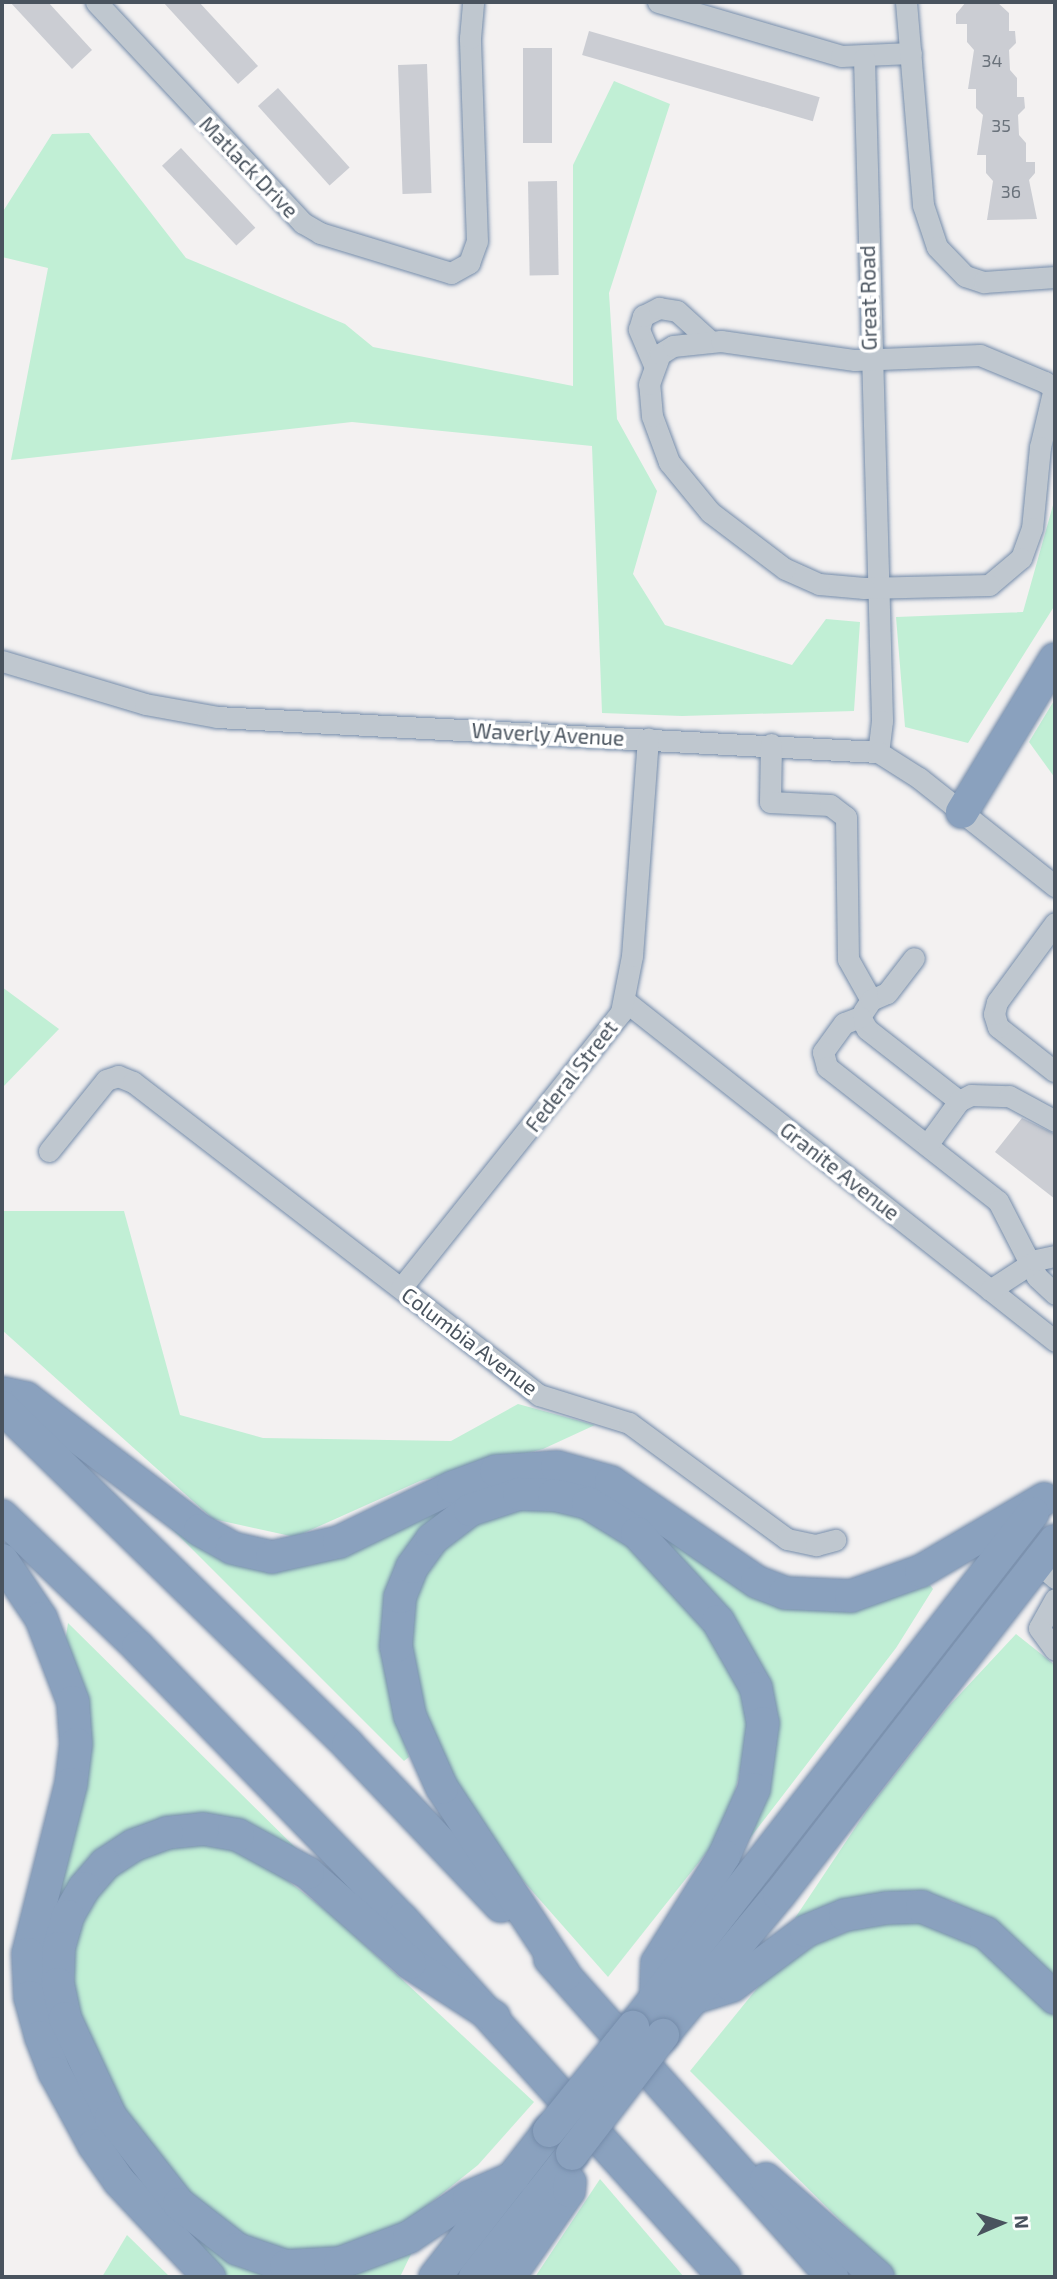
<!DOCTYPE html>
<style>
body{margin:0}
#map{position:relative;width:1057px;height:2279px;overflow:hidden;background:#f3f1f1;font-family:"Exo 2",sans-serif}
div>[style]{position:absolute}
[style*='--x']{left:calc(var(--x)*1px);top:calc(var(--y)*1px);width:calc(var(--w)*1px);rotate:calc(var(--a)*1deg)}
.green>*{inset:0;background:#c1efd5}
.building>*{inset:0;background:#cbcdd3;transform-origin:0 0}
.roads{filter:drop-shadow(0 0 2px #758caa) drop-shadow(0 0 2px #758caa)}
.minor>*{height:21px;margin:-10.5px;padding:0 10.5px;transform-origin:10.5px;border-radius:10.5px;background:#bfc7cf}
.highway>*{height:32px;margin:-16px;padding:0 16px;transform-origin:16px;border-radius:16px;background:#8aa1be}
.bridges{filter:drop-shadow(0 0 2px #758caa) drop-shadow(0 0 2px #758caa)}
.highway-bridge>*{height:32px;margin:-16px;padding:0 16px;transform-origin:16px;border-radius:16px;background:#8aa1be}
span{translate:-50% -50%;white-space:nowrap;text-align:center;line-height:1.15;-webkit-text-stroke:7px #fff;paint-order:stroke}
.number-label{font-size:18px;color:#6a727b}
.number-label span{-webkit-text-stroke-width:0}
.street-label{font-size:21px;color:#49535e}
.frame{position:absolute;inset:0;border:4px solid #49535e;pointer-events:none}
.north{position:absolute;left:966px;top:2188px;width:70px;height:70px;-webkit-text-stroke:5px #fff;paint-order:stroke;rotate:87deg;font-size:19px;font-weight:700;line-height:28px;text-align:center;color:#49535e}
.north::after{content:'';display:block;margin:auto;width:24px;height:32px;background:#49535e;clip-path:polygon(50% 0,100% 100%,50% 72%,0 100%)}
</style>
<div id="map">
<div class="green">
<i style="clip-path:polygon(614px 81px,670px 104px,609px 293px,617px 419px,657px 491px,633px 574px,665px 625px,792px 665px,826px 619px,860px 622px,854px 711px,682px 716px,602px 713px,592px 446px,352px 422px,11px 460px,48px 268px,2px 257px,2px 213px,52px 134px,89px 133px,186px 258px,345px 324px,373px 347px,573px 386px,573px 165px)"></i>
<i style="clip-path:polygon(1055px 498px,1055px 605px,968px 743px,905px 727px,896px 617px,1023px 612px)"></i>
<i style="clip-path:polygon(1055px 699px,1055px 778px,1029px 742px)"></i>
<i style="clip-path:polygon(2px 987px,59px 1029px,2px 1088px)"></i>
<i style="clip-path:polygon(2px 1211px,124px 1211px,180px 1415px,263px 1438px,451px 1441px,518px 1404px,595px 1425px,543px 1449px,420px 1481px,295px 1537px,213px 1519px,2px 1330px)"></i>
<i style="clip-path:polygon(582px 1482px,731px 1579px,889px 1598px,930px 1585px,933px 1589px,896px 1648px,737px 1855px,769px 1691px,588px 1493px,423px 1532px,398px 1722px,409px 1757px,404px 1761px,163px 1520px,277px 1568px,311px 1565px,340px 1555px,471px 1489px)"></i>
<i style="clip-path:polygon(548px 1506px,603px 1525px,645px 1557px,700px 1618px,740px 1688px,747px 1714px,747px 1742px,735px 1792px,715px 1842px,608px 1977px,510px 1866px,464px 1804px,411px 1683px,412px 1605px,433px 1558px,472px 1523px,517px 1507px)"></i>
<i style="clip-path:polygon(68px 1623px,307px 1859px,241px 1825px,98px 1855px,55px 2023px,231px 2257px,412px 2252px,400px 2277px,224px 2277px,130px 2176px,74px 2089px,39px 1983px,76px 1815px,65px 1642px)"></i>
<i style="clip-path:polygon(1016px 1634px,1055px 1665px,1055px 1983px,1027px 1952px,953px 1901px,919px 1894px,795px 1918px,867px 1810px,947px 1708px)"></i>
<i style="clip-path:polygon(176px 1844px,221px 1845px,265px 1863px,336px 1918px,534px 2102px,478px 2165px,398px 2229px,331px 2253px,279px 2254px,236px 2236px,192px 2201px,110px 2093px,73px 2004px,71px 1947px,91px 1898px,122px 1867px)"></i>
<i style="clip-path:polygon(906px 1918px,961px 1931px,1055px 2016px,1055px 2277px,897px 2277px,690px 2071px,763px 1981px,816px 1944px,876px 1920px)"></i>
<i style="clip-path:polygon(600px 2179px,684px 2277px,535px 2277px)"></i>
<i style="clip-path:polygon(127px 2235px,170px 2277px,102px 2277px)"></i>
</div>
<div class="building">
<i style="clip-path:polygon(10px 2px,48px 2px,92px 50px,72px 69px)"></i>
<i style="clip-path:polygon(163px 2px,199px 2px,258px 66px,238px 84px)"></i>
<i style="clip-path:polygon(966px 2px,997px 2px,1009px 13px,1009px 31px,1015px 31px,1016px 43px,1009px 50px,1010px 70px,1017px 78px,1017px 97px,1024px 97px,1025px 108px,1018px 115px,1019px 135px,1026px 143px,1026px 162px,1035px 162px,1035px 173px,1029px 180px,1037px 219px,987px 220px,993px 181px,986px 173px,986px 155px,977px 155px,983px 115px,976px 108px,976px 89px,968px 89px,974px 50px,967px 42px,967px 24px,956px 24px,956px 14px)"></i>
<i style="left:589px;top:31px;width:240px;height:25px;rotate:16deg"></i>
<i style="left:523px;top:48px;width:29px;height:95px"></i>
<i style="left:427px;top:64px;width:129px;height:29px;rotate:88deg"></i>
<i style="left:278px;top:88px;width:107px;height:27px;rotate:48deg"></i>
<i style="left:181px;top:148px;width:109px;height:26px;rotate:47deg"></i>
<i style="left:557px;top:181px;width:94px;height:29px;rotate:89deg"></i>
<i style="clip-path:polygon(1022px 1118px,1055px 1134px,1055px 1199px,995px 1152px)"></i>
</div>
<div class="roads">
<div class="minor">
<i style="--x:96;--y:2;--w:303;--a:46.9"></i>
<i style="--x:303;--y:223;--w:20;--a:30"></i>
<i style="--x:320;--y:233;--w:137;--a:17"></i>
<i style="--x:451;--y:273;--w:21;--a:-29"></i>
<i style="--x:469;--y:263;--w:23;--a:-70"></i>
<i style="--x:477;--y:241;--w:203;--a:-92"></i>
<i style="--x:470;--y:38;--w:36;--a:-85"></i>
<i style="--x:658;--y:2;--w:191;--a:16.4"></i>
<i style="--x:841;--y:56;--w:70;--a:-2.5"></i>
<i style="--x:906;--y:2;--w:204;--a:85.2"></i>
<i style="--x:923;--y:205;--w:44;--a:71.6"></i>
<i style="--x:937;--y:247;--w:40;--a:46"></i>
<i style="--x:965;--y:276;--w:20;--a:18"></i>
<i style="--x:984;--y:282;--w:71;--a:-4"></i>
<i style="--x:864;--y:58;--w:663;--a:88.44"></i>
<i style="--x:882;--y:721;--w:31;--a:97"></i>
<i style="--x:654;--y:365;--w:39;--a:-113"></i>
<i style="--x:639;--y:329;--w:14;--a:-73"></i>
<i style="--x:643;--y:316;--w:18;--a:-27"></i>
<i style="--x:659;--y:308;--w:18;--a:9"></i>
<i style="--x:677;--y:311;--w:45;--a:42.3"></i>
<i style="--x:1054;--y:388;--w:61;--a:103.3"></i>
<i style="--x:1040;--y:447;--w:81;--a:95.6"></i>
<i style="--x:1032;--y:528;--w:32;--a:110"></i>
<i style="--x:1021;--y:558;--w:42;--a:139.8"></i>
<i style="--x:989;--y:585;--w:125;--a:178.6"></i>
<i style="--x:864;--y:588;--w:45;--a:-174.9"></i>
<i style="--x:819;--y:584;--w:37;--a:-156"></i>
<i style="--x:785;--y:569;--w:94;--a:-142.8"></i>
<i style="--x:710;--y:512;--w:65;--a:-129.4"></i>
<i style="--x:669;--y:462;--w:49;--a:-110.3"></i>
<i style="--x:652;--y:416;--w:32;--a:-95"></i>
<i style="--x:649;--y:384;--w:32;--a:-70"></i>
<i style="--x:660;--y:354;--w:15;--a:-32"></i>
<i style="--x:673;--y:346;--w:48;--a:-5.9"></i>
<i style="--x:721;--y:341;--w:135;--a:8.1"></i>
<i style="--x:855;--y:360;--w:125;--a:-2.3"></i>
<i style="--x:980;--y:355;--w:70;--a:22.6"></i>
<i style="--x:1045;--y:382;--w:12;--a:35"></i>
<i style="--x:2;--y:661;--w:149;--a:16.7"></i>
<i style="--x:145;--y:704;--w:73;--a:10.2"></i>
<i style="--x:217;--y:717;--w:662;--a:3.03"></i>
<i style="--x:878;--y:752;--w:49;--a:32.4"></i>
<i style="--x:919;--y:778;--w:174;--a:38.5"></i>
<i style="--x:771;--y:744;--w:58;--a:91"></i>
<i style="--x:770;--y:802;--w:60;--a:2.9"></i>
<i style="--x:830;--y:805;--w:20;--a:37"></i>
<i style="--x:846;--y:817;--w:142;--a:89.2"></i>
<i style="--x:848;--y:959;--w:47;--a:60.7"></i>
<i style="--x:625;--y:1001;--w:548;--a:38.33"></i>
<i style="--x:863;--y:1012;--w:14;--a:-56"></i>
<i style="--x:871;--y:1000;--w:17;--a:-24"></i>
<i style="--x:887;--y:993;--w:44;--a:-52.4"></i>
<i style="--x:1054;--y:1071;--w:71;--a:-141.8"></i>
<i style="--x:998;--y:1027;--w:14;--a:-107"></i>
<i style="--x:994;--y:1014;--w:12;--a:-76"></i>
<i style="--x:997;--y:1002;--w:98;--a:-53.7"></i>
<i style="--x:959;--y:1101;--w:117;--a:-142"></i>
<i style="--x:867;--y:1029;--w:14;--a:-120"></i>
<i style="--x:860;--y:1017;--w:17;--a:159"></i>
<i style="--x:844;--y:1023;--w:36;--a:126"></i>
<i style="--x:823;--y:1052;--w:16;--a:75"></i>
<i style="--x:827;--y:1067;--w:217;--a:38.1"></i>
<i style="--x:998;--y:1201;--w:85;--a:62.8"></i>
<i style="--x:1037;--y:1277;--w:25;--a:43"></i>
<i style="--x:927;--y:1145;--w:54;--a:-54"></i>
<i style="--x:959;--y:1101;--w:13;--a:-27"></i>
<i style="--x:971;--y:1095;--w:38;--a:2"></i>
<i style="--x:1009;--y:1096;--w:52;--a:28.5"></i>
<i style="--x:49;--y:1151;--w:91;--a:-51.2"></i>
<i style="--x:106;--y:1080;--w:13;--a:-18"></i>
<i style="--x:118;--y:1076;--w:16;--a:22"></i>
<i style="--x:133;--y:1082;--w:513;--a:37.63"></i>
<i style="--x:539;--y:1395;--w:94;--a:17.3"></i>
<i style="--x:629;--y:1423;--w:196;--a:36.3"></i>
<i style="--x:787;--y:1539;--w:30;--a:12"></i>
<i style="--x:816;--y:1545;--w:20;--a:-15"></i>
<i style="--x:401;--y:1288;--w:353;--a:-51.4"></i>
<i style="--x:621;--y:1012;--w:57;--a:-78.9"></i>
<i style="--x:632;--y:956;--w:218;--a:-85.8"></i>
<i style="--x:990;--y:1290;--w:55;--a:-33.1"></i>
<i style="--x:1036;--y:1260;--w:19;--a:-12"></i>
<i style="--x:1038;--y:1563;--w:23;--a:41"></i>
<i style="--x:1055;--y:1599;--w:33;--a:119"></i>
<i style="--x:1039;--y:1628;--w:27;--a:54"></i>
</div>
<div class="highway">
<i style="--x:962;--y:812;--w:179;--a:-58.7"></i>
<i style="--x:2;--y:1393;--w:25;--a:12"></i>
<i style="--x:26;--y:1398;--w:218;--a:37.2"></i>
<i style="--x:200;--y:1530;--w:37;--a:29"></i>
<i style="--x:232;--y:1548;--w:41;--a:12.7"></i>
<i style="--x:272;--y:1557;--w:69;--a:-12.6"></i>
<i style="--x:339;--y:1542;--w:127;--a:-25.8"></i>
<i style="--x:453;--y:1487;--w:46;--a:-20.4"></i>
<i style="--x:496;--y:1471;--w:61;--a:-3.8"></i>
<i style="--x:557;--y:1467;--w:56;--a:15.5"></i>
<i style="--x:611;--y:1482;--w:177;--a:34.4"></i>
<i style="--x:757;--y:1582;--w:30;--a:21"></i>
<i style="--x:785;--y:1593;--w:66;--a:2.6"></i>
<i style="--x:851;--y:1596;--w:74;--a:-19.7"></i>
<i style="--x:921;--y:1571;--w:143;--a:-30.3"></i>
<i style="--x:2;--y:1407;--w:484;--a:44.3"></i>
<i style="--x:348;--y:1745;--w:222;--a:46.5"></i>
<i style="--x:2;--y:1516;--w:189;--a:43.9"></i>
<i style="--x:138;--y:1647;--w:379;--a:45.9"></i>
<i style="--x:402;--y:1919;--w:482;--a:48"></i>
<i style="--x:2;--y:1560;--w:70;--a:56.1"></i>
<i style="--x:41;--y:1618;--w:90;--a:69.1"></i>
<i style="--x:73;--y:1702;--w:42;--a:85.9"></i>
<i style="--x:76;--y:1744;--w:40;--a:97.1"></i>
<i style="--x:71;--y:1784;--w:175;--a:104.2"></i>
<i style="--x:28;--y:1954;--w:43;--a:87.3"></i>
<i style="--x:30;--y:1997;--w:41;--a:74.6"></i>
<i style="--x:41;--y:2037;--w:39;--a:69"></i>
<i style="--x:55;--y:2073;--w:82;--a:61.6"></i>
<i style="--x:94;--y:2145;--w:44;--a:55.2"></i>
<i style="--x:119;--y:2181;--w:132;--a:46.8"></i>
<i style="--x:550;--y:1959;--w:425;--a:48.4"></i>
<i style="--x:565;--y:1975;--w:224;--a:-123.3"></i>
<i style="--x:442;--y:1788;--w:79;--a:-114"></i>
<i style="--x:410;--y:1716;--w:71;--a:-101.3"></i>
<i style="--x:396;--y:1646;--w:49;--a:-85.3"></i>
<i style="--x:400;--y:1597;--w:32;--a:-68"></i>
<i style="--x:412;--y:1567;--w:34;--a:-54"></i>
<i style="--x:432;--y:1539;--w:48;--a:-37.3"></i>
<i style="--x:470;--y:1510;--w:52;--a:-18.1"></i>
<i style="--x:519;--y:1494;--w:35;--a:2"></i>
<i style="--x:554;--y:1495;--w:35;--a:13"></i>
<i style="--x:588;--y:1503;--w:57;--a:31.5"></i>
<i style="--x:637;--y:1533;--w:120;--a:47.4"></i>
<i style="--x:718;--y:1621;--w:77;--a:60.4"></i>
<i style="--x:756;--y:1688;--w:36;--a:79"></i>
<i style="--x:763;--y:1723;--w:67;--a:97.8"></i>
<i style="--x:754;--y:1789;--w:73;--a:114.1"></i>
<i style="--x:724;--y:1856;--w:126;--a:122.1"></i>
<i style="--x:657;--y:1963;--w:32;--a:92"></i>
<i style="--x:690;--y:1999;--w:44;--a:-17.2"></i>
<i style="--x:732;--y:1986;--w:92;--a:-36.6"></i>
<i style="--x:806;--y:1931;--w:42;--a:-22.3"></i>
<i style="--x:845;--y:1915;--w:42;--a:-9.7"></i>
<i style="--x:886;--y:1908;--w:36;--a:-2"></i>
<i style="--x:922;--y:1907;--w:69;--a:22.1"></i>
<i style="--x:986;--y:1933;--w:95;--a:43.3"></i>
<i style="--x:494;--y:2017;--w:100;--a:-147.3"></i>
<i style="--x:410;--y:1963;--w:136;--a:-138.6"></i>
<i style="--x:308;--y:1873;--w:80;--a:-151.5"></i>
<i style="--x:238;--y:1835;--w:36;--a:-170"></i>
<i style="--x:203;--y:1829;--w:36;--a:174"></i>
<i style="--x:167;--y:1833;--w:35;--a:160"></i>
<i style="--x:134;--y:1845;--w:35;--a:147"></i>
<i style="--x:105;--y:1864;--w:32;--a:131"></i>
<i style="--x:84;--y:1888;--w:32;--a:120"></i>
<i style="--x:68;--y:1916;--w:33;--a:106"></i>
<i style="--x:59;--y:1948;--w:36;--a:92"></i>
<i style="--x:58;--y:1984;--w:35;--a:78"></i>
<i style="--x:65;--y:2018;--w:109;--a:65.1"></i>
<i style="--x:111;--y:2117;--w:110;--a:52"></i>
<i style="--x:179;--y:2204;--w:73;--a:37.8"></i>
<i style="--x:237;--y:2249;--w:52;--a:19.1"></i>
<i style="--x:286;--y:2266;--w:54;--a:-3.2"></i>
<i style="--x:340;--y:2263;--w:74;--a:-20.6"></i>
<i style="--x:409;--y:2237;--w:72;--a:-33.7"></i>
<i style="--x:469;--y:2197;--w:48;--a:-23.4"></i>
<i style="--x:633;--y:2027;--w:651;--a:-52.11"></i>
<i style="--x:663;--y:2035;--w:182;--a:-50.4"></i>
<i style="--x:779;--y:1895;--w:449;--a:-52.1"></i>
<i style="--x:766;--y:2179;--w:149;--a:41.2"></i>
<i style="--x:435;--y:2277;--w:185;--a:-52"></i>
<i style="--x:475;--y:2277;--w:157;--a:-51.7"></i>
<i style="--x:509;--y:2277;--w:105;--a:-55.1"></i>
<i style="--x:569;--y:2191;--w:9;--a:-84"></i>
</div>
</div>
<div class="bridges">
<div class="highway-bridge">
<i style="--x:549;--y:2131;--w:134;--a:-51.1"></i>
<i style="--x:572;--y:2154;--w:150;--a:-52.6"></i>
</div>
</div>
<div class="number-label">
<span style="left:992px;top:60px">34</span>
<span style="left:1001px;top:125px">35</span>
<span style="left:1011px;top:191px">36</span>
</div>
<div class="street-label">
<span style="left:249px;top:167px;rotate:46deg">Matlack Drive</span>
<span style="left:868px;top:298px;rotate:-91deg">Great Road</span>
<span style="left:548px;top:734px;rotate:3deg">Waverly Avenue</span>
<span style="left:571px;top:1076px;rotate:-52deg">Federal Street</span>
<span style="left:840px;top:1171px;rotate:38deg">Granite Avenue</span>
<span style="left:470px;top:1341px;rotate:37deg">Columbia Avenue</span>
</div>
<div class="frame"></div>
<div class="north">N</div>
</div>
